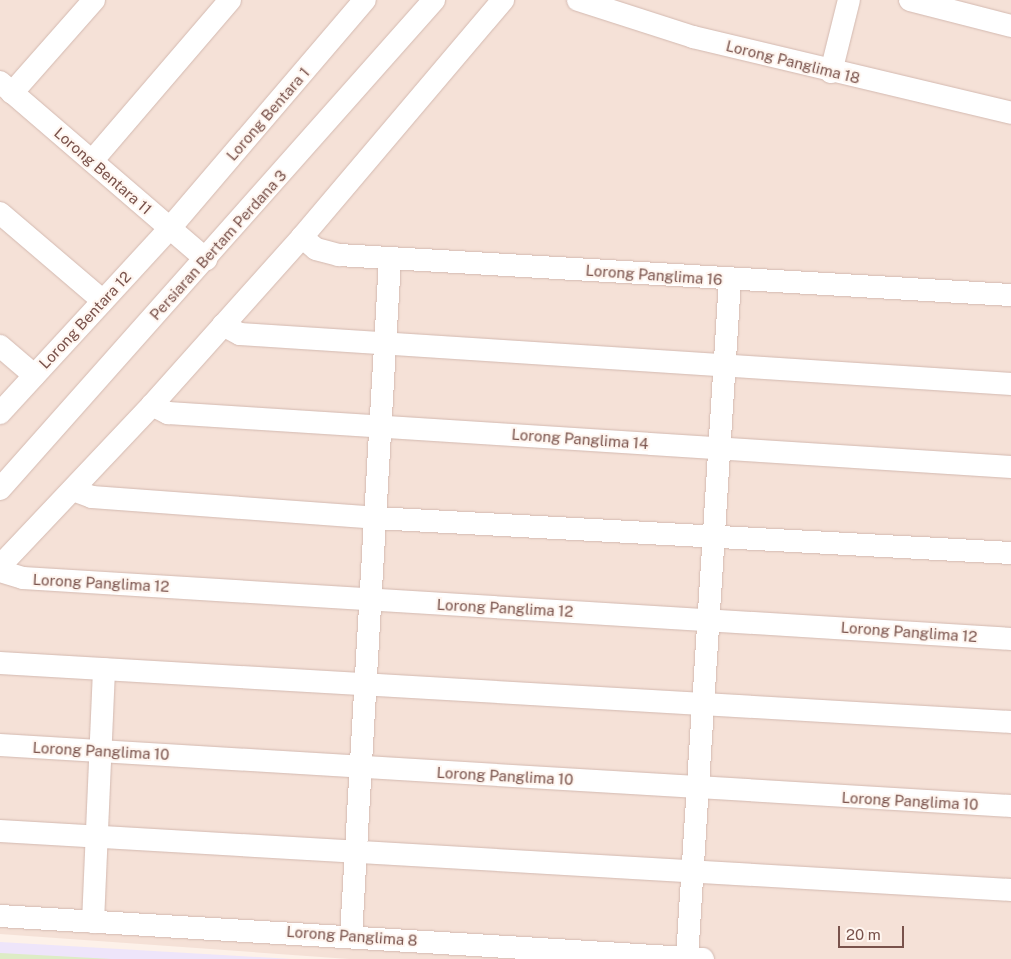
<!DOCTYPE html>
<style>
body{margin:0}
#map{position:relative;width:1011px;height:959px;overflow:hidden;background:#fdf1e9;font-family:"Public Sans",sans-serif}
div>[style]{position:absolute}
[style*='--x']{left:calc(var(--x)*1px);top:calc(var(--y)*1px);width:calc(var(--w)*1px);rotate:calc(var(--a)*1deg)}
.residential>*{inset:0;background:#f5e1d7}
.education>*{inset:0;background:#eee5fa}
.green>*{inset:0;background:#ddecc6}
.roads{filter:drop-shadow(0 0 1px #d3b9b0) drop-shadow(0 0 1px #d3b9b0)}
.minor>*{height:22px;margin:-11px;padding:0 11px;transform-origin:11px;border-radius:11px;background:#fff}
span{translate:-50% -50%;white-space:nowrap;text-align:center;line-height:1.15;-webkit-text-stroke:4px #fff6f0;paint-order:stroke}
.street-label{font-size:15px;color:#79524b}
.scale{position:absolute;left:838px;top:926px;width:66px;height:22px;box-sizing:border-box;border:2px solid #79524b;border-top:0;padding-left:6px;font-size:15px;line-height:18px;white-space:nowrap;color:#79524b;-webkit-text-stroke:4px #fff6f0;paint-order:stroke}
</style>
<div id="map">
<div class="residential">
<i style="clip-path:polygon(0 0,1011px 0,1011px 959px,349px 959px,0 934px)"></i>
</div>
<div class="education">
<i style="clip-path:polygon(0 942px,292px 959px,0 959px)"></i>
</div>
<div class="green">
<i style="clip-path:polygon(0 953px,112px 959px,0 959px)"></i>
</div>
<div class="roads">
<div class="minor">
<i style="--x:578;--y:0;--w:121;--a:17.8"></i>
<i style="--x:693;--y:37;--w:327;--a:13.4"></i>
<i style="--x:910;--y:0;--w:104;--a:14.4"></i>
<i style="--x:831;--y:72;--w:74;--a:-76"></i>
<i style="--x:0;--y:82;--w:272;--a:40.7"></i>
<i style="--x:12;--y:93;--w:124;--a:-48.6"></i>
<i style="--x:92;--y:161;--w:212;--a:-49.4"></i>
<i style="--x:0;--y:213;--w:135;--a:40.5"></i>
<i style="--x:302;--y:237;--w:18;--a:41"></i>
<i style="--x:316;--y:249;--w:24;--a:15"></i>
<i style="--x:339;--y:255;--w:673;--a:3.41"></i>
<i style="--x:223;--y:325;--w:19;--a:28"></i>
<i style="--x:240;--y:334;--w:773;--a:3.71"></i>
<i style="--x:0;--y:346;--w:45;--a:40.5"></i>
<i style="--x:152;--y:405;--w:18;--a:27"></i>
<i style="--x:168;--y:413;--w:845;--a:3.67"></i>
<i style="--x:0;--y:413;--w:251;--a:-47.4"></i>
<i style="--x:170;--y:228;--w:300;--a:-49.5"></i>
<i style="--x:0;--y:489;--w:654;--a:-48.41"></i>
<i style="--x:73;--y:490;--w:20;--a:20"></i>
<i style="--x:92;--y:497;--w:284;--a:4.2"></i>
<i style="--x:375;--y:518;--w:637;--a:3.15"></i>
<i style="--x:0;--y:566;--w:221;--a:-46.6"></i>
<i style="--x:152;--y:405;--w:225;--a:-48.2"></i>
<i style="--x:302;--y:237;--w:311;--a:-49.7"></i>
<i style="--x:0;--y:571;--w:24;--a:17"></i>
<i style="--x:23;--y:578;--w:990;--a:3.53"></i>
<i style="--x:0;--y:663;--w:1013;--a:3.34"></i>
<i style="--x:0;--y:745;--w:1013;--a:3.45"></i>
<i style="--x:0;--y:831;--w:1013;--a:3.34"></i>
<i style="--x:0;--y:916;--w:704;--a:3.5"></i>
<i style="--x:93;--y:922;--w:253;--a:-87.5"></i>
<i style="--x:351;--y:936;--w:678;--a:-86.7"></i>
<i style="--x:687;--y:958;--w:679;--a:-86.37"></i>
</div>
</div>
<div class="street-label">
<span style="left:793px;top:62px;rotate:14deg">Lorong Panglima 18</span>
<span style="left:268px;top:114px;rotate:-49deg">Lorong Bentara 1</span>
<span style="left:103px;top:171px;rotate:41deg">Lorong Bentara 11</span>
<span style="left:218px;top:245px;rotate:-48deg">Persiaran Bertam Perdana 3</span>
<span style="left:654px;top:275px;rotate:4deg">Lorong Panglima 16</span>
<span style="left:85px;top:320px;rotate:-47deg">Lorong Bentara 12</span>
<span style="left:580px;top:439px;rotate:4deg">Lorong Panglima 14</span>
<span style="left:101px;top:583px;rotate:3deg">Lorong Panglima 12</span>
<span style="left:505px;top:608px;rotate:3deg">Lorong Panglima 12</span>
<span style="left:909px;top:632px;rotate:4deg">Lorong Panglima 12</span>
<span style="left:101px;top:751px;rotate:3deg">Lorong Panglima 10</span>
<span style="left:505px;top:776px;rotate:3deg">Lorong Panglima 10</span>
<span style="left:910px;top:801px;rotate:3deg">Lorong Panglima 10</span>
<span style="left:352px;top:936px;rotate:4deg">Lorong Panglima 8</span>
</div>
<div class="scale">20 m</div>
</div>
